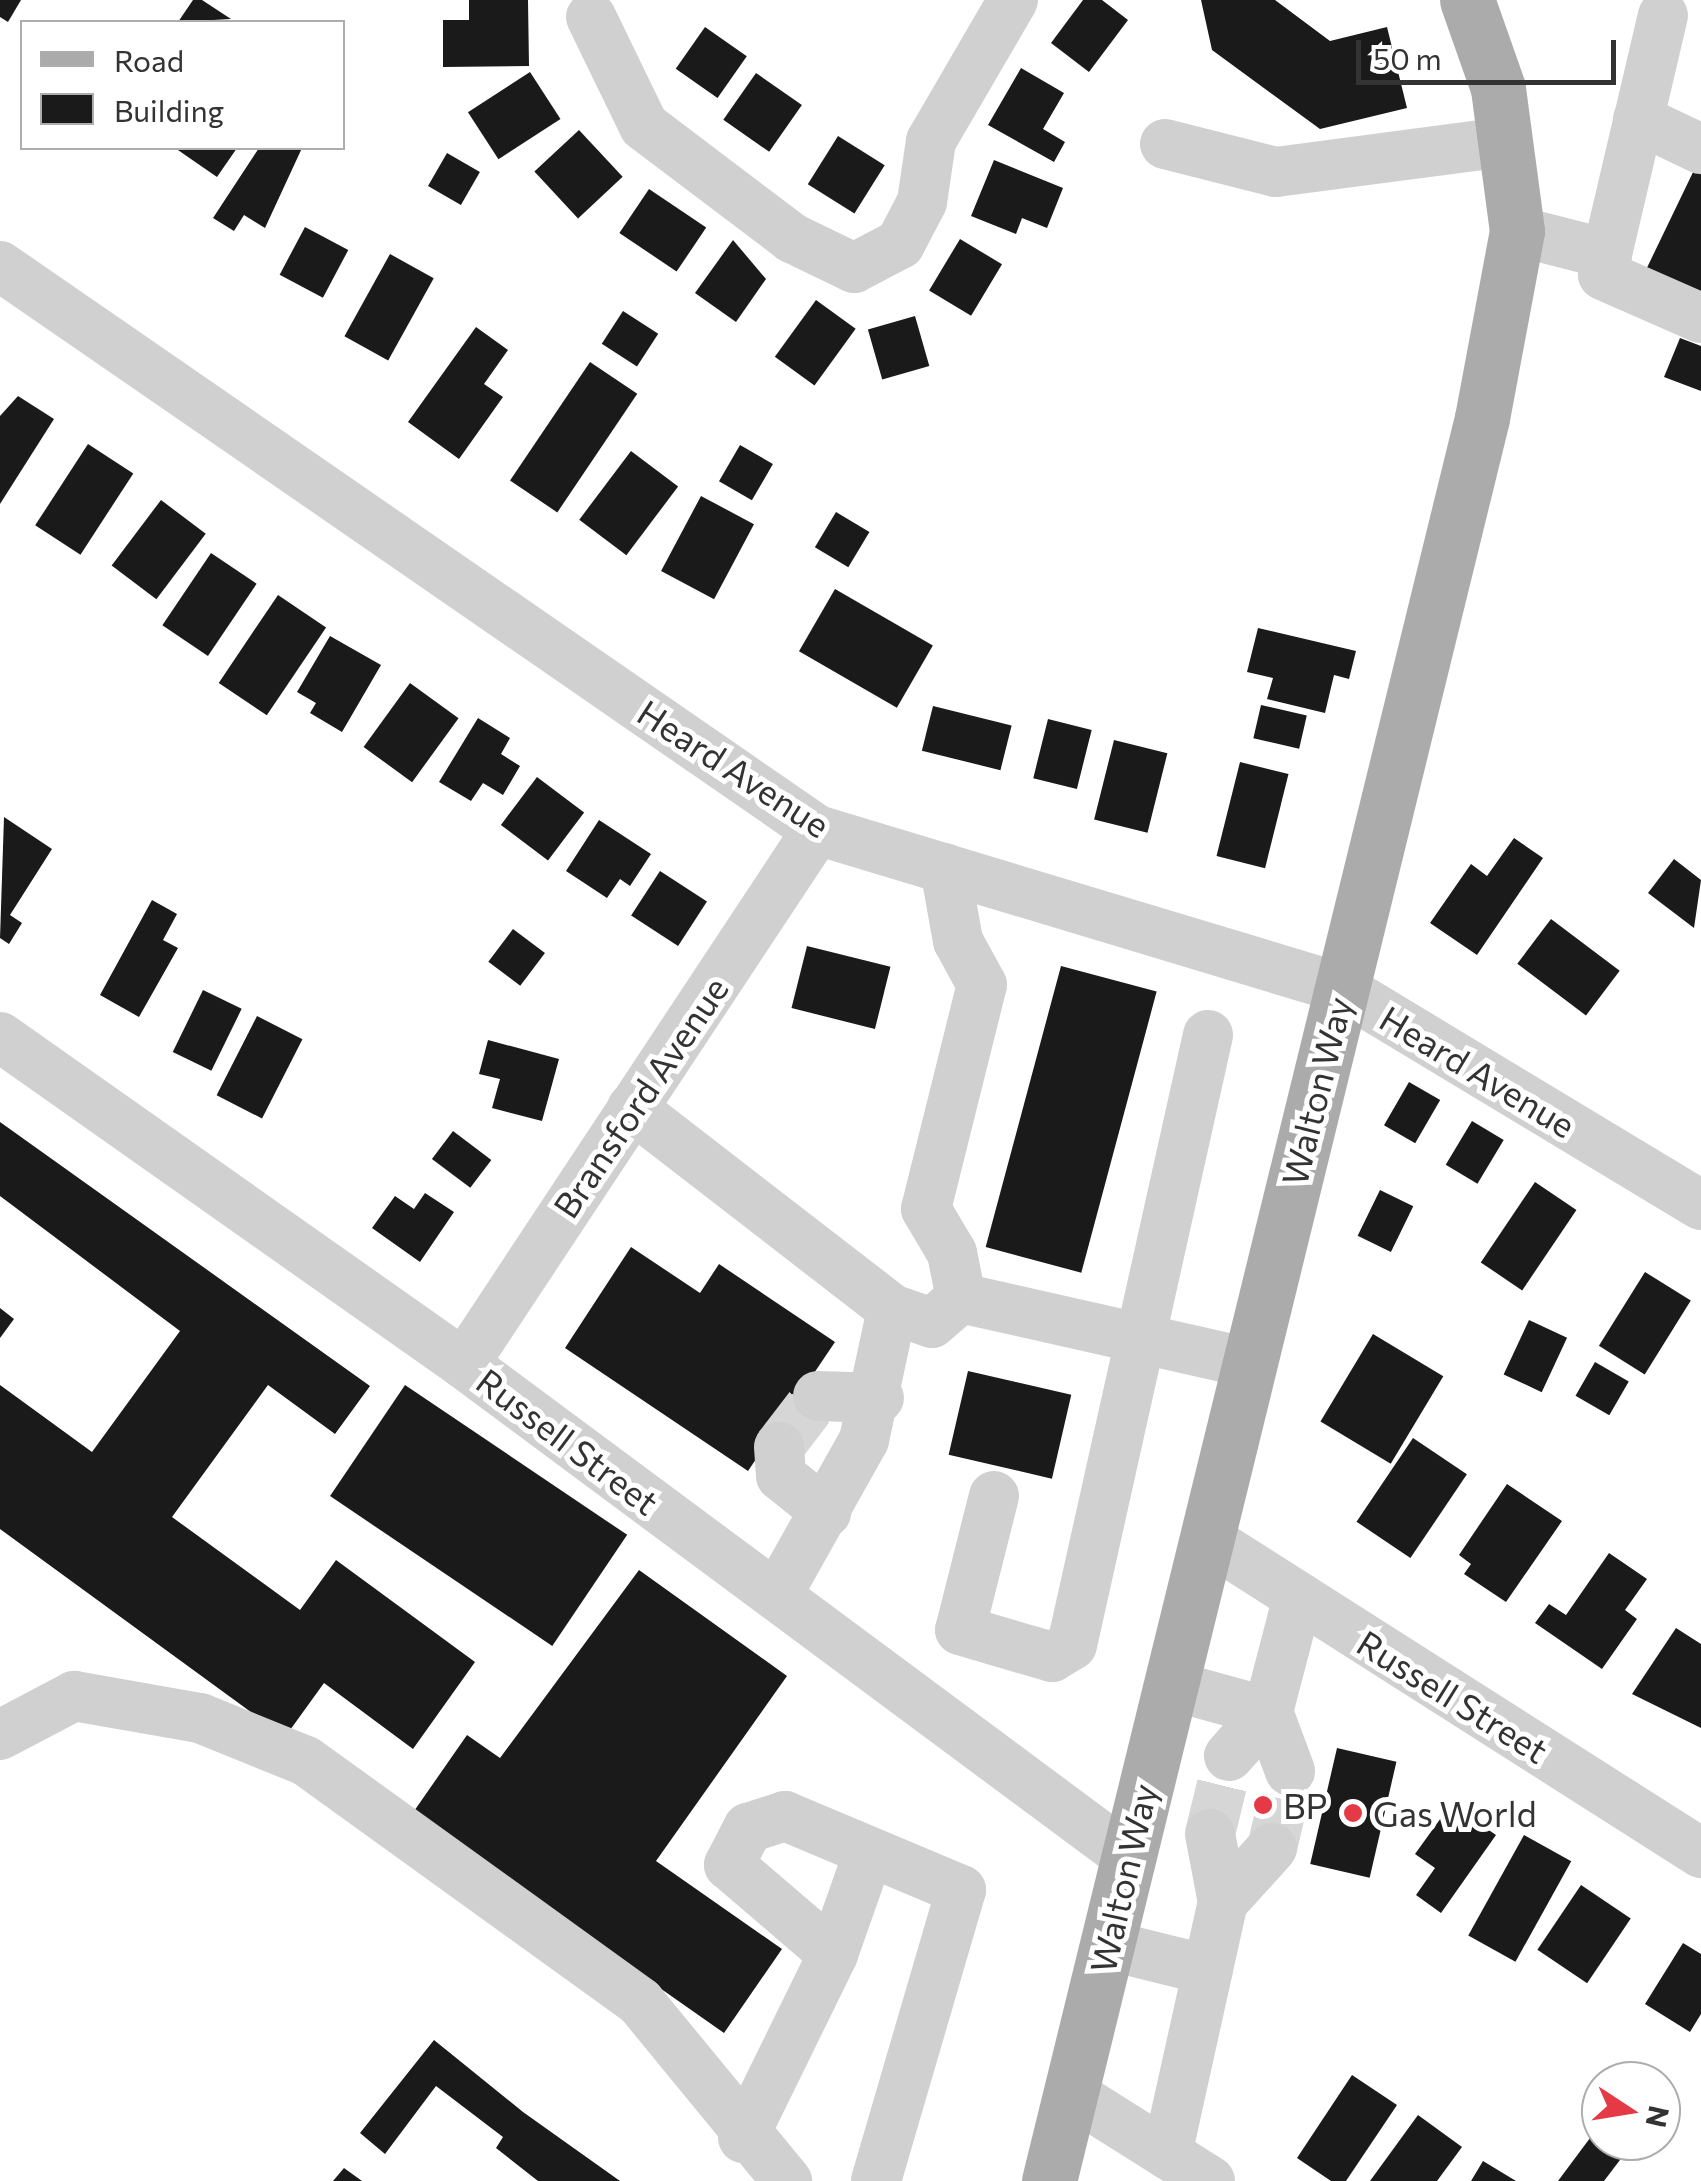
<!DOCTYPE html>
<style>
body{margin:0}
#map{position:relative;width:1701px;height:2181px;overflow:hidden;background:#fff;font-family:Commissioner,sans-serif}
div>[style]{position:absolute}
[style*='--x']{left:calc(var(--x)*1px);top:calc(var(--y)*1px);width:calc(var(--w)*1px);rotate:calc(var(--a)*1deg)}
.building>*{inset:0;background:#1a1a1a;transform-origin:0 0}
.minor-tunnel>*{height:50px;margin-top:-25px;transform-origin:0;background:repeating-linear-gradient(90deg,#d6d6d6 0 50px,transparent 0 75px)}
.minor>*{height:50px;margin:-25px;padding:0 25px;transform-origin:25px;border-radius:25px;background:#d0d0d0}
.major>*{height:55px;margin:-27.5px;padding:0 27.5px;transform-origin:27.5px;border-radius:27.5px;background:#ababab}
.dots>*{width:28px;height:28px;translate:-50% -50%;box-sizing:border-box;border:5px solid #fff;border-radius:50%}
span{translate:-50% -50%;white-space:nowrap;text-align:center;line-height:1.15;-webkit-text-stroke:10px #fff;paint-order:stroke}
.street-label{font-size:35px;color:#333}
.poi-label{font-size:35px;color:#333}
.left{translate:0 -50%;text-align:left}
.legend{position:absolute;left:20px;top:20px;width:325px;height:130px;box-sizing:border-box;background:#fff;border:2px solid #adadad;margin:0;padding:12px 18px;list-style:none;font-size:30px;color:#333}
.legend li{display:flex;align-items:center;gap:20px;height:50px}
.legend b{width:50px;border:2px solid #adadad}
.north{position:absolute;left:1581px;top:2061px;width:100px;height:100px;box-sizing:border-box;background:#fff;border:2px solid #adadad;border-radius:50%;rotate:102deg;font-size:28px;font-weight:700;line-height:40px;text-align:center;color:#333}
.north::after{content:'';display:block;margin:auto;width:35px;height:45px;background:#e63946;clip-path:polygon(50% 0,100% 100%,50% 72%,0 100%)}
.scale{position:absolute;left:1356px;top:40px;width:260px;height:45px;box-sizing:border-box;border:5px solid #333;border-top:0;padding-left:12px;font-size:30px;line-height:35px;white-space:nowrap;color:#333;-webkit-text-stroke:8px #fff;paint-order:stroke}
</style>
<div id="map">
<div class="building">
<i style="clip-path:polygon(0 0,21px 0,8px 22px,0 17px)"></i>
<i style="clip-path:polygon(193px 0,202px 0,231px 19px,178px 22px)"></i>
<i style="clip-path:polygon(469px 0,528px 0,529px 66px,443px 67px,443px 20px,469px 20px)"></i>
<i style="clip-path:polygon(1083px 0,1102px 0,1128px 20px,1089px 72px,1051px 43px)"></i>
<i style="clip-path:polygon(1201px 0,1275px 0,1330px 41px,1387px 27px,1407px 108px,1320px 129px,1212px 50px)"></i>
<i style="left:705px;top:27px;width:51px;height:51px;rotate:35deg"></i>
<i style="clip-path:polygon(1021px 68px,1064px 93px,1043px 129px,1065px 142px,1054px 162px,988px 125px)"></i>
<i style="left:530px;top:72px;width:56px;height:74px;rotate:57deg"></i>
<i style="left:756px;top:73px;width:56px;height:57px;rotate:35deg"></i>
<i style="left:579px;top:130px;width:64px;height:61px;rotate:47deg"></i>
<i style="left:838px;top:136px;width:55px;height:57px;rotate:32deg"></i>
<i style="clip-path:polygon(175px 148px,237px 148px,217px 177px)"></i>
<i style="clip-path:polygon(259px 148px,302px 148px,265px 228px,244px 215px,234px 231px,213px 218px)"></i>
<i style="left:447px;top:153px;width:38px;height:38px;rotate:30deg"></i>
<i style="clip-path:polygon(994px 160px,1063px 188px,1047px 228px,1022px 218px,1016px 234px,971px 216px)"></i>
<i style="clip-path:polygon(1696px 166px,1701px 168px,1701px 305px,1643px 276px)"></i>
<i style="left:649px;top:189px;width:69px;height:53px;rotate:34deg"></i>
<i style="left:305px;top:227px;width:49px;height:54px;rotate:28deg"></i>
<i style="left:960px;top:239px;width:49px;height:60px;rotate:31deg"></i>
<i style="clip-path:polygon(733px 240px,766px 279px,736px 322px,695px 293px)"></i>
<i style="left:390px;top:254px;width:50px;height:94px;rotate:29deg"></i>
<i style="left:816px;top:300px;width:49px;height:70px;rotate:36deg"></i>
<i style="left:623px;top:311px;width:42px;height:39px;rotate:33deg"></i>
<i style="left:915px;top:316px;width:52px;height:49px;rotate:74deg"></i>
<i style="clip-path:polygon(476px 327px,508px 350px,484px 384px,503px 397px,459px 459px,408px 422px)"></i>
<i style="clip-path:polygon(1680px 338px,1701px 346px,1701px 391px,1664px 377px)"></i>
<i style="left:590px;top:362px;width:57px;height:143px;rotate:34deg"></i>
<i style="clip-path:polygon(18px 396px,54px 419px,0 504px,0 416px)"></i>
<i style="left:88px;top:444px;width:54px;height:97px;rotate:33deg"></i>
<i style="left:740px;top:445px;width:38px;height:42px;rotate:30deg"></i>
<i style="left:631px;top:451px;width:59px;height:86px;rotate:37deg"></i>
<i style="left:701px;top:496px;width:60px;height:85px;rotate:28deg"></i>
<i style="left:161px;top:500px;width:56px;height:82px;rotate:37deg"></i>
<i style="left:836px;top:512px;width:39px;height:41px;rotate:31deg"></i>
<i style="left:211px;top:553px;width:55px;height:87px;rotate:34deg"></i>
<i style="left:835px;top:589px;width:113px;height:72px;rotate:30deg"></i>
<i style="left:278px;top:595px;width:58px;height:106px;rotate:34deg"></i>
<i style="clip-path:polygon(1258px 628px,1356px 651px,1349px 679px,1334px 675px,1325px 713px,1267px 699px,1273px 678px,1247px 672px)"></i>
<i style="clip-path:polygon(330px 636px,381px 665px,342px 732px,310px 713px,316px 703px,297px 692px)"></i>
<i style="left:410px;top:683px;width:60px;height:79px;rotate:36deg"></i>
<i style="left:1261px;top:705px;width:47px;height:34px;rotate:13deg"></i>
<i style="left:933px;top:706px;width:81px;height:46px;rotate:14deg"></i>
<i style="clip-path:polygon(478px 718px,510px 738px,501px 754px,520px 766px,503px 795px,483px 783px,471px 801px,439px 782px)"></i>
<i style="left:1048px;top:719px;width:45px;height:61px;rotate:14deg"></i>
<i style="left:1114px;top:740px;width:55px;height:82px;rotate:14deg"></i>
<i style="left:1240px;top:762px;width:50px;height:97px;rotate:14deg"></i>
<i style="left:537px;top:777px;width:59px;height:60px;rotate:37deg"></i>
<i style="clip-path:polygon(4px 817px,52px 849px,10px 915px,22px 923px,9px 944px,0 938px)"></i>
<i style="clip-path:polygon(599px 820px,651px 854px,630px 886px,620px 879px,607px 898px,566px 871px)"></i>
<i style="clip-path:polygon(1514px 838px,1543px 858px,1477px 955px,1430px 923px,1471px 864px,1487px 876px)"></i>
<i style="clip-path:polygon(1674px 859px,1701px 880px,1694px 928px,1648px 893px)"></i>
<i style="left:660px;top:871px;width:56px;height:53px;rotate:33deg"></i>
<i style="clip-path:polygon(152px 900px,177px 914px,163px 940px,178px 948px,139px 1017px,100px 995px)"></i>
<i style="left:1551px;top:919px;width:86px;height:56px;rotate:37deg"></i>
<i style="left:513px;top:929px;width:40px;height:41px;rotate:37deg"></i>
<i style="left:807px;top:946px;width:86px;height:64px;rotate:14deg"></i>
<i style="left:1061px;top:966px;width:99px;height:291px;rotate:15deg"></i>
<i style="left:203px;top:990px;width:43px;height:69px;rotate:26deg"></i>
<i style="left:257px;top:1016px;width:51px;height:89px;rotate:27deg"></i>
<i style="clip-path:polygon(488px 1040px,559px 1059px,542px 1121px,492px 1108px,500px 1079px,479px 1074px)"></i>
<i style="left:1409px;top:1082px;width:36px;height:50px;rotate:30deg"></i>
<i style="left:1472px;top:1121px;width:37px;height:51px;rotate:31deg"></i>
<i style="clip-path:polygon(0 1122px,370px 1386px,335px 1434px,268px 1385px,172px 1517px,300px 1610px,336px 1560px,475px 1662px,413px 1749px,324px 1683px,285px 1737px,0 1529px,0 1385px,92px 1452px,180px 1331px,0 1196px)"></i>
<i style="left:453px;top:1131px;width:48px;height:35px;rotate:37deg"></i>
<i style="left:1535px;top:1182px;width:50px;height:97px;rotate:34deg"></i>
<i style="left:1380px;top:1190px;width:37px;height:51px;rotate:26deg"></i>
<i style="clip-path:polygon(425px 1193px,454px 1212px,420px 1262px,372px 1228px,395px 1196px,414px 1209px)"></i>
<i style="clip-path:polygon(631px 1247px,700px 1293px,719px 1264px,835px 1342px,748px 1471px,565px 1348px)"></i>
<i style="left:1645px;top:1272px;width:54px;height:87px;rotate:32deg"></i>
<i style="clip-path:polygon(0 1308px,14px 1319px,0 1338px)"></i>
<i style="left:1529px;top:1320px;width:42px;height:60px;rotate:25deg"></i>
<i style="left:1373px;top:1334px;width:82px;height:102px;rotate:31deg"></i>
<i style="left:1595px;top:1362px;width:39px;height:39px;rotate:30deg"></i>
<i style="left:968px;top:1371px;width:106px;height:86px;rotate:13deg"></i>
<i style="left:405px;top:1385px;width:268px;height:134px;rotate:34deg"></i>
<i style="left:1413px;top:1438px;width:65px;height:101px;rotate:34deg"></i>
<i style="clip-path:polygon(1507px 1484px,1562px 1521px,1506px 1602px,1464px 1574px,1471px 1564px,1459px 1555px)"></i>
<i style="clip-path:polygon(1609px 1553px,1647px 1579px,1625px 1610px,1637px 1619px,1602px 1669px,1535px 1623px,1549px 1604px,1566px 1615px)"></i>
<i style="clip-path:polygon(639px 1570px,787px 1676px,656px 1861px,782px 1949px,724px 2033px,412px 1814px,467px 1735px,500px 1758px)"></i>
<i style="clip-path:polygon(1676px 1628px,1701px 1644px,1701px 1728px,1632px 1694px)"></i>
<i style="left:1337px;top:1748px;width:61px;height:119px;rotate:13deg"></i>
<i style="clip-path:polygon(1451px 1804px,1496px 1835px,1441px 1913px,1416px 1895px,1435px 1868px,1415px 1854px)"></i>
<i style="left:1524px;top:1835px;width:54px;height:115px;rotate:29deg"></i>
<i style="left:1581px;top:1885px;width:60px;height:78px;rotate:34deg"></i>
<i style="clip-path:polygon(1683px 1943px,1701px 1954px,1701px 2014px,1690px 2032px,1645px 2004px)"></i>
<i style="clip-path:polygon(434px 2040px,523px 2112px,620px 2181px,538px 2181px,496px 2148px,503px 2137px,436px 2086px,385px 2154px,360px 2133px)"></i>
<i style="clip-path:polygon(1352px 2075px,1397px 2105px,1346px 2181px,1331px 2181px,1297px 2158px)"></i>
<i style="clip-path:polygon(1418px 2115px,1462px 2147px,1437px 2181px,1370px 2181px)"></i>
<i style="clip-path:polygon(1593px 2134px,1623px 2156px,1604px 2181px,1558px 2181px)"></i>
<i style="clip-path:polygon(1483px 2161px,1516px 2181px,1471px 2181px)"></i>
<i style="clip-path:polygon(344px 2168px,362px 2181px,333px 2181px)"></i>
</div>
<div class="minor-tunnel">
<i style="--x:779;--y:1447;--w:64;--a:-52.6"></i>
<i style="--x:1210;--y:1834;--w:80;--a:-76.3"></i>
<i style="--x:1272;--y:1848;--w:79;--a:-76.8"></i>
</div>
<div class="minor">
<i style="--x:591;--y:17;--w:121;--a:64.1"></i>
<i style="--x:644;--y:126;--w:186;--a:37.1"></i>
<i style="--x:792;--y:238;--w:69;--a:25.8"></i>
<i style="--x:854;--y:268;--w:52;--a:-27.6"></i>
<i style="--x:900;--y:244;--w:47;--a:-62.4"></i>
<i style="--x:922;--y:202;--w:62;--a:-81.6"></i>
<i style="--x:931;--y:141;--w:163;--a:-59.8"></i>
<i style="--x:1638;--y:119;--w:70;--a:25.5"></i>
<i style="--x:1165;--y:144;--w:114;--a:14.2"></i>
<i style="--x:1276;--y:172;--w:231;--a:-7.5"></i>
<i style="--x:1517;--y:231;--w:93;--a:14.3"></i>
<i style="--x:1607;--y:254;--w:245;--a:-76.8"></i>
<i style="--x:1607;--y:254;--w:21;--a:101"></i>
<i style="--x:1603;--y:275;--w:107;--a:23.7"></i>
<i style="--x:0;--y:266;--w:993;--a:34.62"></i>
<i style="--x:817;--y:830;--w:547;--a:16.78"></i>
<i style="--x:1341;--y:988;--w:420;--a:31.1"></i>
<i style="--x:0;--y:1037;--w:568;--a:35.17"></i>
<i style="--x:464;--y:1364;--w:826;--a:36.58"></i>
<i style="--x:632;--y:1108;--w:329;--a:37.7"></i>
<i style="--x:961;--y:1298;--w:295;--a:12.7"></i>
<i style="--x:464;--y:1364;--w:640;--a:-56.53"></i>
<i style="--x:818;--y:1396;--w:61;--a:1.9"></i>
<i style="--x:779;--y:1447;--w:29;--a:86"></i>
<i style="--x:781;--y:1476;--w:58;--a:38.7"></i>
<i style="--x:994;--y:1496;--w:138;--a:104.2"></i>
<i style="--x:960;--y:1630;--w:96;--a:16.4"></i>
<i style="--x:1052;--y:1657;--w:23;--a:-31"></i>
<i style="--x:1072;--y:1645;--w:625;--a:-77.43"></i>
<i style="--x:1206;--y:1538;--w:587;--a:32.47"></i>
<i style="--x:777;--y:1595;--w:178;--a:-60.7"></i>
<i style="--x:864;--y:1440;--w:134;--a:-77.9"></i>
<i style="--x:892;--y:1309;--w:42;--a:19.3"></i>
<i style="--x:932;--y:1323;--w:38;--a:-41"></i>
<i style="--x:961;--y:1298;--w:46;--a:-101.3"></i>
<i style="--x:952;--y:1253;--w:51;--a:-120.6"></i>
<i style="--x:926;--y:1209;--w:231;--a:-76"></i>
<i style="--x:982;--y:985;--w:50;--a:-118.6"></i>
<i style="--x:958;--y:941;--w:74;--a:-100.1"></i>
<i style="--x:1170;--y:1685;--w:102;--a:15.4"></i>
<i style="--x:0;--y:1735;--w:84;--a:-27.8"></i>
<i style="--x:74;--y:1696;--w:128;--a:9.9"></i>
<i style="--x:200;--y:1718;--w:114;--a:22.1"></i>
<i style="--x:306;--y:1761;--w:412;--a:35.8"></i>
<i style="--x:640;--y:2002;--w:232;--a:50.6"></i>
<i style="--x:1229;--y:1756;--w:59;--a:-48.4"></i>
<i style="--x:1290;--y:1771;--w:63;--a:-110.4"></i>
<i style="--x:1268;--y:1712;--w:119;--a:-75.4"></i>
<i style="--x:1210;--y:1834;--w:69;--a:79.2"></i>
<i style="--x:1107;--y:1945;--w:104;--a:13.9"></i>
<i style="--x:833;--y:1954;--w:108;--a:-70.6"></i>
<i style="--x:1072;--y:2094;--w:163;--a:32.2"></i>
<i style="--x:743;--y:2138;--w:205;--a:-63.9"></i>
<i style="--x:833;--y:1954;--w:137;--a:-139.4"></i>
<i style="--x:729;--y:1865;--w:42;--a:-62.8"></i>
<i style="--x:748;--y:1828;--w:39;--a:-18"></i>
<i style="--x:785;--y:1816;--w:191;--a:22.8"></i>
<i style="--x:961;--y:1890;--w:303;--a:106.3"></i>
<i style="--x:1167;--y:2154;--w:258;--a:-77.5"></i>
<i style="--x:1223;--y:1902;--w:73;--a:-47.8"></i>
</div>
<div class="major">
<i style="--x:1049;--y:2181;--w:1815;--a:-76.2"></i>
<i style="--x:1482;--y:418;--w:190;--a:-79.4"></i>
<i style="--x:1517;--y:231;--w:144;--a:-97.6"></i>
<i style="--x:1498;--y:88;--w:93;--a:-109.4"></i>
</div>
<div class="dots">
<i style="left:1263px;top:1805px;background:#e63946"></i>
<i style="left:1353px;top:1813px;background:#e63946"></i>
</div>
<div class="street-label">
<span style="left:734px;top:768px;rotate:33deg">Heard Avenue</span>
<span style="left:1478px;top:1071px;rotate:31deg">Heard Avenue</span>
<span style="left:1316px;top:1091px;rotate:-76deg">Walton Way</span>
<span style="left:640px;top:1097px;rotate:-56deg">Bransford Avenue</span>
<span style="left:568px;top:1441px;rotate:37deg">Russell Street</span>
<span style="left:1453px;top:1696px;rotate:32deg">Russell Street</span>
<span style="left:1123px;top:1878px;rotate:-77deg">Walton Way</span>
</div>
<div class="poi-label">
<span class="left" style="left:1283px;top:1805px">BP</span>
<span class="left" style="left:1373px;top:1813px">Gas World</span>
</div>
<ul class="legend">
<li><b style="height:12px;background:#ababab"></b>Road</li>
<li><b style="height:28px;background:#1a1a1a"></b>Building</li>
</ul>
<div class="north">N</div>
<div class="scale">50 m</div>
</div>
